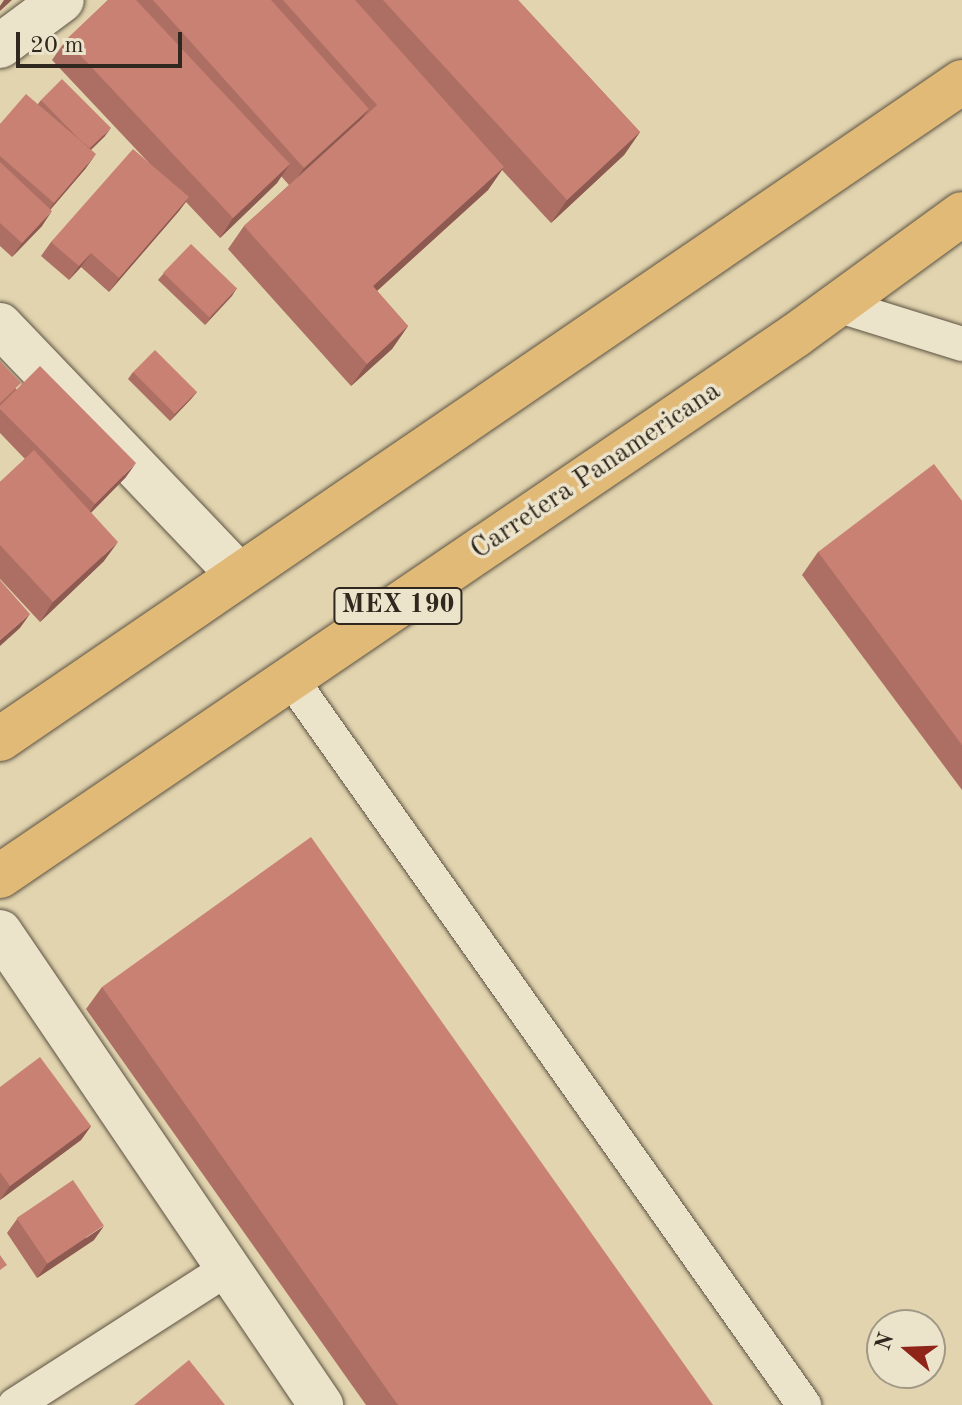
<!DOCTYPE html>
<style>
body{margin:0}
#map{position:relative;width:962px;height:1405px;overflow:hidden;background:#e2d4af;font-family:"Old Standard TT",serif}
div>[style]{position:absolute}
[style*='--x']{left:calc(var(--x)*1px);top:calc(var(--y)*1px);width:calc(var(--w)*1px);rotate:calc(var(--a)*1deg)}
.roads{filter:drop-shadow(0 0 2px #5c5342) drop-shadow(0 0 2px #5c5342)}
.service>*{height:34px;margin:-17px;padding:0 17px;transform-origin:17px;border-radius:17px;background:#ece3cb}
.minor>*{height:44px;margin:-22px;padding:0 22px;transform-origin:22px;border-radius:22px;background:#ece3cb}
.primary>*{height:44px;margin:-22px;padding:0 22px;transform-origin:22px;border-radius:22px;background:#e1ba78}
.wall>*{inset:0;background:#ad6f64}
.shaded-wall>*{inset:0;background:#8d5a51}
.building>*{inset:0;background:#c98174;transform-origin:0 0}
span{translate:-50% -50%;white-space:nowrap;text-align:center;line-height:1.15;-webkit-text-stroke:7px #ece3cb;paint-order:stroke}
.shield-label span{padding:2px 6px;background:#ece3cb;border:2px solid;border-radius:6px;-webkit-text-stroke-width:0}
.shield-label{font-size:26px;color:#30281e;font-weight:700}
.street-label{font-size:28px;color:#30281e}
.north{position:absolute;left:866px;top:1309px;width:80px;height:80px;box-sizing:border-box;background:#ece3cb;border:2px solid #a19886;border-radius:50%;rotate:289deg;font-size:22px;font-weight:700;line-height:32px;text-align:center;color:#30281e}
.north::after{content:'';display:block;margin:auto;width:28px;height:36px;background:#8f2418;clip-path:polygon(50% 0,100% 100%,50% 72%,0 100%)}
.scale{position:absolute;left:16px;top:32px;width:166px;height:36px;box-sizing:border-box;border:4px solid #30281e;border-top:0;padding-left:10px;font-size:24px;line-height:28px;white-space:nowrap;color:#30281e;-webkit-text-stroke:6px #ece3cb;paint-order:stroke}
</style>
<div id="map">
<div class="roads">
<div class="service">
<i style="--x:837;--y:305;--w:131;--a:17.3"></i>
<i style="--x:291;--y:679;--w:889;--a:54.75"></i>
<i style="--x:15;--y:1405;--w:253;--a:-32.7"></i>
</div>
<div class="minor">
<i style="--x:0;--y:46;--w:77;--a:-36.6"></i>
<i style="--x:0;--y:325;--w:346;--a:46.3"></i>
<i style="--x:0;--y:932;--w:572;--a:55.84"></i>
</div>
<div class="primary">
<i style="--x:0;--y:739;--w:1165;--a:-34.33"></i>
<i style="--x:0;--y:876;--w:962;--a:-34.2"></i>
<i style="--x:796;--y:335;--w:205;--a:-36.1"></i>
</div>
</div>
<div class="wall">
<i style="clip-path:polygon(108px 0,518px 0,640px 132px,624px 155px,551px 223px,502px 170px,488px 190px,377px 291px,408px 326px,392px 349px,351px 386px,228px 249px,244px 226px,289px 185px,281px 176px,277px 183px,220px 238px,186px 202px,179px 211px,109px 292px,81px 267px,69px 280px,41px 256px,51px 242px,149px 163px,52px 60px,66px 40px)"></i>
<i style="clip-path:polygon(41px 100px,105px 136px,91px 150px,86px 168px,50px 210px,42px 226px,12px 257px,0 246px,0 124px,38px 104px)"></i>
<i style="clip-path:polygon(164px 273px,237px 288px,205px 325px,158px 280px)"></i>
<i style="clip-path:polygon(0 361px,16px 389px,126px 477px,91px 512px,104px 561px,40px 622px,0 579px,0 482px,25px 459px,0 433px)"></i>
<i style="clip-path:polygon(133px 372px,197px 392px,191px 399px,170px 421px,128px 379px)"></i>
<i style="clip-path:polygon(962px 501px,962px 790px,802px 575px,818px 552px)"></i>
<i style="clip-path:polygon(102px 987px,713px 1405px,366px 1405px,86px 1009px)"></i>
<i style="clip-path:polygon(0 1087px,91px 1126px,81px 1140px,0 1200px)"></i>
<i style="clip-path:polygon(17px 1219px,94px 1240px,37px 1278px,7px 1233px)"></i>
</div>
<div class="shaded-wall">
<i style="clip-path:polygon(4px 0,12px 0,0 11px,0 6px)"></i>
<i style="clip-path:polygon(369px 109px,355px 128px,291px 187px,304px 168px)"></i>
<i style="clip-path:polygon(111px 128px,105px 136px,83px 157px,89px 149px)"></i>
<i style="clip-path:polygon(640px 132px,624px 155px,551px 223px,567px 200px)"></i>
<i style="clip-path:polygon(96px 154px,86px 168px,44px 217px,54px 203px)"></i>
<i style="clip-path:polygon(290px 164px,277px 183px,220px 238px,233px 218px)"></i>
<i style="clip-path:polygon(504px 167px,488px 190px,357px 309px,373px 286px)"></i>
<i style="clip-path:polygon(189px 197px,179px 211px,109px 292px,119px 278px)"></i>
<i style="clip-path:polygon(52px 211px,42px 226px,12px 257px,22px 243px)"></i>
<i style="clip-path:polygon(91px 253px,81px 267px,69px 280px,79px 266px)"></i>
<i style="clip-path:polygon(237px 288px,232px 296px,205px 325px,211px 317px)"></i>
<i style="clip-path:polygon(408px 326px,392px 349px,351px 386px,367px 364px)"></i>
<i style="clip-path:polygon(197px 392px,191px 399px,170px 421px,176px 413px)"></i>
<i style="clip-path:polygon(136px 463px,126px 477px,85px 519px,95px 504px)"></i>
<i style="clip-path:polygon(118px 542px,104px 561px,40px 622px,53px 602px)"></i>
<i style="clip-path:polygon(30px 614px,20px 628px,0 646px,0 640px)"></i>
<i style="clip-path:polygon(91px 1126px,81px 1140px,0 1200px,10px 1186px)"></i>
<i style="clip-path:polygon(104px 1226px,94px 1240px,37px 1278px,47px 1264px)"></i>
</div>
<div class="building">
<i style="clip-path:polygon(108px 0,136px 0,290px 164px,233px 218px,66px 40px)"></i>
<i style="clip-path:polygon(153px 0,271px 0,369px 109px,304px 168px)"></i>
<i style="clip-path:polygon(283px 0,355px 0,504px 167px,373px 286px,408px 326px,367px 364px,244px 226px,377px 105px)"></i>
<i style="clip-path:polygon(383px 0,518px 0,640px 132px,567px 200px)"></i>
<i style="clip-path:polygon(62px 79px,111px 128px,90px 148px,80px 140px,41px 100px)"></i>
<i style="clip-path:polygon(26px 94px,96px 154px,54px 203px,0 156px,0 124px)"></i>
<i style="clip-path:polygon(133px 149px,189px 197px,119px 278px,91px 253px,79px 266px,51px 242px)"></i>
<i style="clip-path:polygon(0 162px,52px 211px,22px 243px,0 223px)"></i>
<i style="left:191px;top:244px;width:64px;height:40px;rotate:44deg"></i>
<i style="left:155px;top:350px;width:59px;height:31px;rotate:45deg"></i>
<i style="clip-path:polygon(0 361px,21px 383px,0 403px)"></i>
<i style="clip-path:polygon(40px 366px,136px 463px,95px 504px,0 409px,0 406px)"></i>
<i style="clip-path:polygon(34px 450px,118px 542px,53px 602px,0 545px,0 482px)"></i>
<i style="clip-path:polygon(934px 464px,962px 501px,962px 745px,818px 552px)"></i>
<i style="clip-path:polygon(0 580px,30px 614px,0 640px)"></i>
<i style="clip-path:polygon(311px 837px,713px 1405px,398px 1405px,102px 987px)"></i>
<i style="clip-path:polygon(40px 1057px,91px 1126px,10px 1186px,0 1172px,0 1087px)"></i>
<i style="left:73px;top:1180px;width:55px;height:68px;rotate:56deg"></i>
<i style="clip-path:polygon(0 1255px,7px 1265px,0 1270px)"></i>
<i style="clip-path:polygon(189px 1360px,225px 1405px,134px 1405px)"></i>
</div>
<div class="shield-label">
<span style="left:398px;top:606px">MEX 190</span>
</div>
<div class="street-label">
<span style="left:596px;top:471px;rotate:-34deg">Carretera Panamericana</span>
</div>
<div class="north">N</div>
<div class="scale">20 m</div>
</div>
